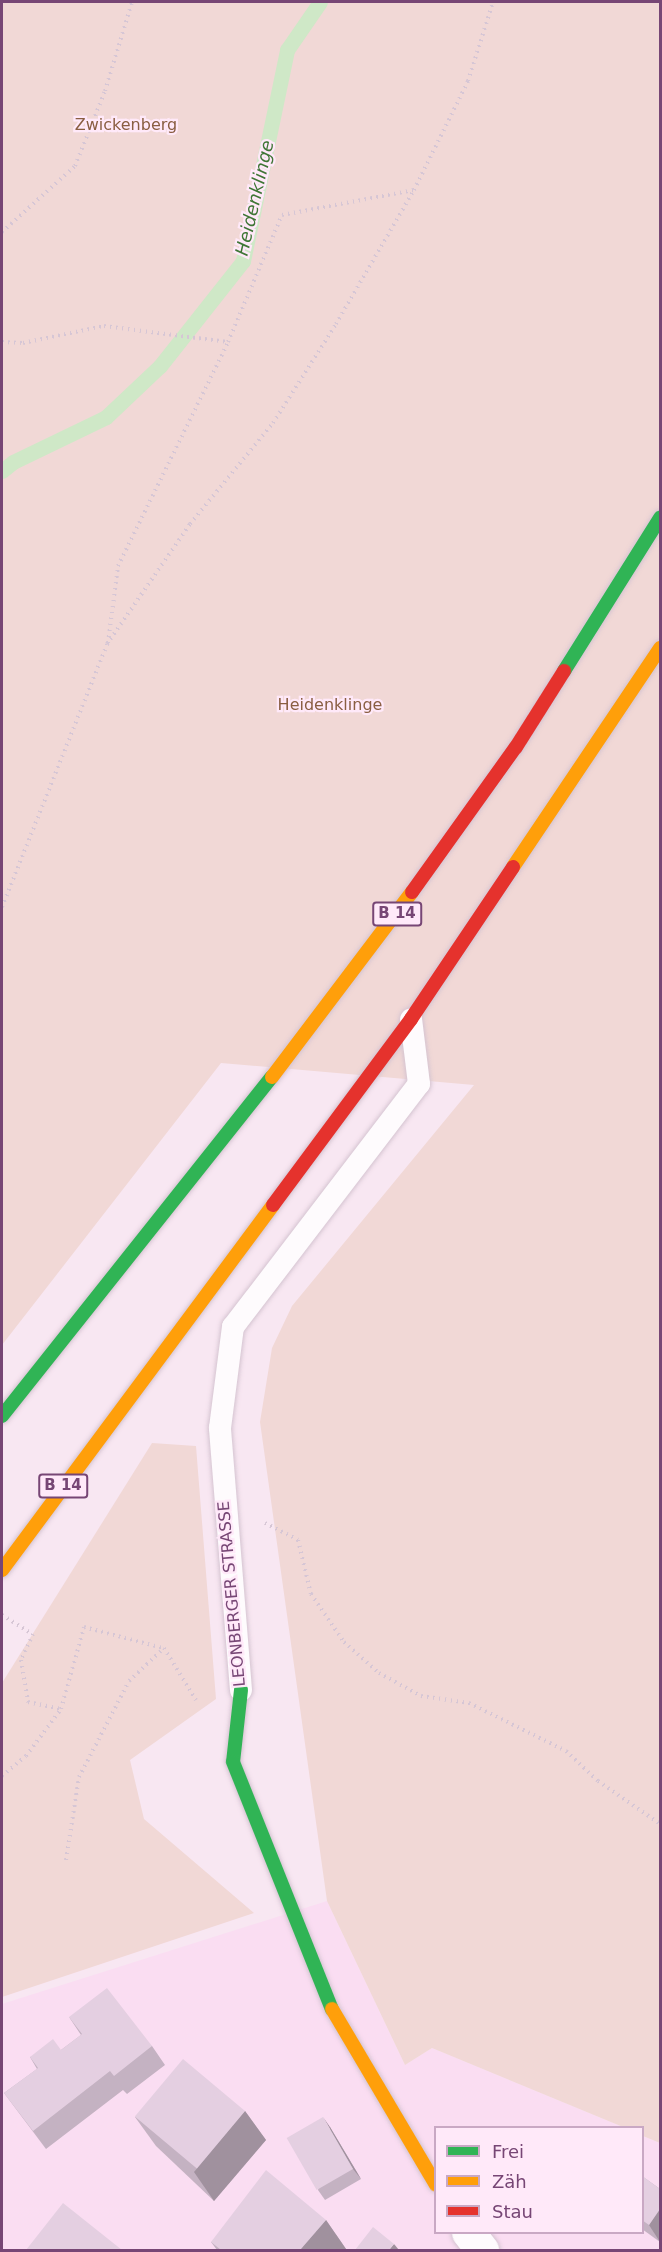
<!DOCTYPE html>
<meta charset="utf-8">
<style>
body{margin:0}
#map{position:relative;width:662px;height:2252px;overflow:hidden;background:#f8e7f2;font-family:"DejaVu Sans",sans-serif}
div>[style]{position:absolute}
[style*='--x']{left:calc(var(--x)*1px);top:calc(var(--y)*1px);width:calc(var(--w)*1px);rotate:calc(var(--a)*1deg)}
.residential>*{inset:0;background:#faddf2}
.green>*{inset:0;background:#f1d8d6}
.stream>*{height:15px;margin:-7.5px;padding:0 7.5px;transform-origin:7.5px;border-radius:7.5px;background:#cfe8c7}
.path>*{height:4px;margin-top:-2px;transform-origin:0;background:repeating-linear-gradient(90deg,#d6c6d5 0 1.5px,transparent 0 6px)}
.roads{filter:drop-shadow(0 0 2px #d5c4d1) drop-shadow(0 0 2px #d5c4d1)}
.lane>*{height:22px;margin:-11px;padding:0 11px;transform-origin:11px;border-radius:11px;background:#fefbfd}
.street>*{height:33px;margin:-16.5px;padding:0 16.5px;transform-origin:16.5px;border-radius:16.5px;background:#fefbfd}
.fast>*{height:14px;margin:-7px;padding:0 7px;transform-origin:7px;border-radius:7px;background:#30b455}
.slow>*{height:14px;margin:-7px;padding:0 7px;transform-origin:7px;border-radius:7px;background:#ff9f0a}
.jam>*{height:14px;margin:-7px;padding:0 7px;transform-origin:7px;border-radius:7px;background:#e5322d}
.wall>*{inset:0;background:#c4b2c2}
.shaded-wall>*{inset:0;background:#a0919e}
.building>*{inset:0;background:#e4cfe1;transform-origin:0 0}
span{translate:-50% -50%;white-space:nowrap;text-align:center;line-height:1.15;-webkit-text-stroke:4.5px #ffe9f9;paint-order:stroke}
.shield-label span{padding:2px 4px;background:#ffe9f9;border:2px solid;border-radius:4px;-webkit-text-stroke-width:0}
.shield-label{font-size:15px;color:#774675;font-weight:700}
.park-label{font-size:16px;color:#8a5e42}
.street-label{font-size:16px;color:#774675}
.water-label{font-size:18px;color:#3f7636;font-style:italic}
.frame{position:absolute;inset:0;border:3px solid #774675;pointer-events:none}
.legend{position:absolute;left:434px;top:2126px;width:210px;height:108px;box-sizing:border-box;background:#ffe9f9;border:2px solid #c9a8c4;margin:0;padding:8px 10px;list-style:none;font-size:18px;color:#774675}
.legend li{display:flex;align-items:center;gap:12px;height:30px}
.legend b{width:30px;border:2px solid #c9a8c4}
</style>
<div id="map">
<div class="residential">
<i style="clip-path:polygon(327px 1901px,405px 2065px,432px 2048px,623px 2127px,436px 2128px,436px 2232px,642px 2232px,643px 2136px,660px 2143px,660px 2250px,2px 2250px,2px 2004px)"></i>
</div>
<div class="green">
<i style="clip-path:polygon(2px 2px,660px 2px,660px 2143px,643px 2136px,642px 2128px,623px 2127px,432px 2048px,405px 2065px,327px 1901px,260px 1422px,272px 1348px,292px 1306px,474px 1085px,221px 1063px,2px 1345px)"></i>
<i style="clip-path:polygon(152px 1443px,196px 1446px,216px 1699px,130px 1760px,144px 1819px,254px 1913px,2px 1997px,2px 1683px)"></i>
</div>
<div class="stream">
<i style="--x:2;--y:471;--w:14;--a:-39"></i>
<i style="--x:13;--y:462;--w:103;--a:-25.8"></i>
<i style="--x:106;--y:417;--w:74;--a:-43.4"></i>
<i style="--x:160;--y:366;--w:134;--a:-51.7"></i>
<i style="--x:243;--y:261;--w:216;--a:-78.2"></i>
<i style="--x:287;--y:50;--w:58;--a:-55.5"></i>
</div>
<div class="path">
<i style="--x:2;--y:232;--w:98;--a:-42.1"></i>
<i style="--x:75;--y:166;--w:81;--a:-68.2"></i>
<i style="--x:105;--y:91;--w:93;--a:-73.1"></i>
<i style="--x:2;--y:342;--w:21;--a:3"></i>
<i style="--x:23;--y:343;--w:83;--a:-11.9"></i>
<i style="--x:104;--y:326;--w:125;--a:7.4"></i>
<i style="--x:108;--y:643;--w:78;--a:-82.6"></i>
<i style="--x:118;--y:566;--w:250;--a:-63.8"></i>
<i style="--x:228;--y:342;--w:138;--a:-67"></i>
<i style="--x:282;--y:215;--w:134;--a:-10.7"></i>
<i style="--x:2;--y:907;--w:283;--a:-68.2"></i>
<i style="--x:107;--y:644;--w:146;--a:-55.3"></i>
<i style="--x:190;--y:524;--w:131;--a:-50.6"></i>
<i style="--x:273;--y:423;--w:117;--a:-57.5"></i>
<i style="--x:336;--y:324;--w:155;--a:-59.8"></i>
<i style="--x:414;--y:190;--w:122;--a:-63.6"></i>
<i style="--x:468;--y:81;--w:83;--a:-72.4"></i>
<i style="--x:265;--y:1523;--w:37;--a:27"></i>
<i style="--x:298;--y:1540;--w:56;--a:76.5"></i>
<i style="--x:311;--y:1594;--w:58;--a:55.5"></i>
<i style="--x:344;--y:1642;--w:47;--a:41.5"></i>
<i style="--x:379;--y:1673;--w:48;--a:28.7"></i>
<i style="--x:421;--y:1696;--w:49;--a:8.3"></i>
<i style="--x:469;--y:1703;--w:108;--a:26.3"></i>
<i style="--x:566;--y:1751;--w:44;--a:43.2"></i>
<i style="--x:598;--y:1781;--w:75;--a:34.7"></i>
<i style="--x:2;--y:1615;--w:36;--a:32"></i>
<i style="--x:33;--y:1634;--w:29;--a:115"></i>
<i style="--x:21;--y:1660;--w:43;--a:80.5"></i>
<i style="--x:28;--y:1702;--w:34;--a:12"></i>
<i style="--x:2;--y:1776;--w:31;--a:-40"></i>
<i style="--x:26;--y:1756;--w:59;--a:-53.3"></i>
<i style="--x:61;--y:1709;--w:85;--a:-74.3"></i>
<i style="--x:84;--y:1627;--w:82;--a:14.9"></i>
<i style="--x:66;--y:1860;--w:84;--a:-81.1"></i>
<i style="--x:79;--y:1777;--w:108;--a:-62.5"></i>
<i style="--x:129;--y:1681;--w:48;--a:-43.3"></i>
<i style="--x:164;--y:1648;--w:61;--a:58.4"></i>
</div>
<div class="roads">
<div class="lane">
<i style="--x:241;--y:1690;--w:263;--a:-94.6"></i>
<i style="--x:220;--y:1428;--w:102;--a:-82.7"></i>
<i style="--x:233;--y:1327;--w:306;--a:-52.6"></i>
<i style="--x:419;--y:1084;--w:65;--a:-97"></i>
</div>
<div class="street">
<i style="--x:468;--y:2232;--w:23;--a:52"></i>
</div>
<div class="fast">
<i style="--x:564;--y:671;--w:181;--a:-57.9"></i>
<i style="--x:2;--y:1416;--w:433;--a:-51.5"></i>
<i style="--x:241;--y:1690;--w:72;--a:96.3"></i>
<i style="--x:233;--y:1762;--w:266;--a:68.2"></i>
</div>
<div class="slow">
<i style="--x:513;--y:867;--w:264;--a:-56.1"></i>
<i style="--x:272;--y:1077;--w:232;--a:-52.9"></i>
<i style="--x:2;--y:1570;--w:455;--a:-53.4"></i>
<i style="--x:332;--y:2009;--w:204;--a:59.4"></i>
</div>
<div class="jam">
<i style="--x:412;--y:892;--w:178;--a:-54.4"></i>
<i style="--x:516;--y:747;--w:90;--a:-57.7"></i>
<i style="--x:273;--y:1205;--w:232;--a:-53.4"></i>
<i style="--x:411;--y:1019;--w:183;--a:-56.1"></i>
</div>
</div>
<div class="wall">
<i style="clip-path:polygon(69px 2017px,152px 2046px,165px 2065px,127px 2094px,123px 2090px,46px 2149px,4px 2093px,37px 2069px,30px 2057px,61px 2050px,81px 2035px)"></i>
<i style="clip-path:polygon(245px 2111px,266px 2140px,214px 2201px,156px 2146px,135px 2117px)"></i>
<i style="clip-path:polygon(330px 2127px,361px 2179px,325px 2200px,318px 2190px)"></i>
<i style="clip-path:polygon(642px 2176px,660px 2189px,660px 2242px,642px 2229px)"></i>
<i style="clip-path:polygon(326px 2220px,346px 2249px,345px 2250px,217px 2250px,211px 2242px)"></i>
</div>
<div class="shaded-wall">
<i style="clip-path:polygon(245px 2111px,266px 2140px,214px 2201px,194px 2172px)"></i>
<i style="clip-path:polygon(323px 2117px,330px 2127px,361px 2179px,353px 2169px)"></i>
<i style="clip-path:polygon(660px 2209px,660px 2242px,649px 2225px)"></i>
<i style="clip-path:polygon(326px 2220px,346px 2249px,345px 2250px,300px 2250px)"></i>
<i style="clip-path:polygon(394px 2244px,399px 2250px,389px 2250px)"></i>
</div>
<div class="building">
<i style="clip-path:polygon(107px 1988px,152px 2046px,114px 2076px,110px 2071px,33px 2131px,4px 2093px,38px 2068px,30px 2057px,53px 2039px,61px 2050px,82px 2034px,69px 2017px)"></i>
<i style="left:183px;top:2059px;width:81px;height:75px;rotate:40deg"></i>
<i style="left:323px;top:2117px;width:60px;height:42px;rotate:60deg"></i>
<i style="clip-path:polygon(266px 2170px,326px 2220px,300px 2250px,221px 2250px,211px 2242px)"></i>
<i style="clip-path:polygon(642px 2176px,660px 2189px,660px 2209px,649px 2225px,642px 2220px)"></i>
<i style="clip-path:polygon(63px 2203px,122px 2250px,26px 2250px)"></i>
<i style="clip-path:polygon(373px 2227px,394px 2244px,389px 2250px,355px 2250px)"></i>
</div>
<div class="shield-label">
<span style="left:397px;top:914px">B 14</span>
<span style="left:63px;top:1486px">B 14</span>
</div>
<div class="park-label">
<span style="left:126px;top:125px">Zwickenberg</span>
<span style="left:330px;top:705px">Heidenklinge</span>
</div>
<div class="street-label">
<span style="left:232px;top:1594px;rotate:-95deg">LEONBERGER STRASSE</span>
</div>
<div class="water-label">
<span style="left:255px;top:198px;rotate:-77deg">Heidenklinge</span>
</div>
<div class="frame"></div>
<ul class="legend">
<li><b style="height:8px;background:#30b455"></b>Frei</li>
<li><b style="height:8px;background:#ff9f0a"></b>Zäh</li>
<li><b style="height:8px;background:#e5322d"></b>Stau</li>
</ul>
</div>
